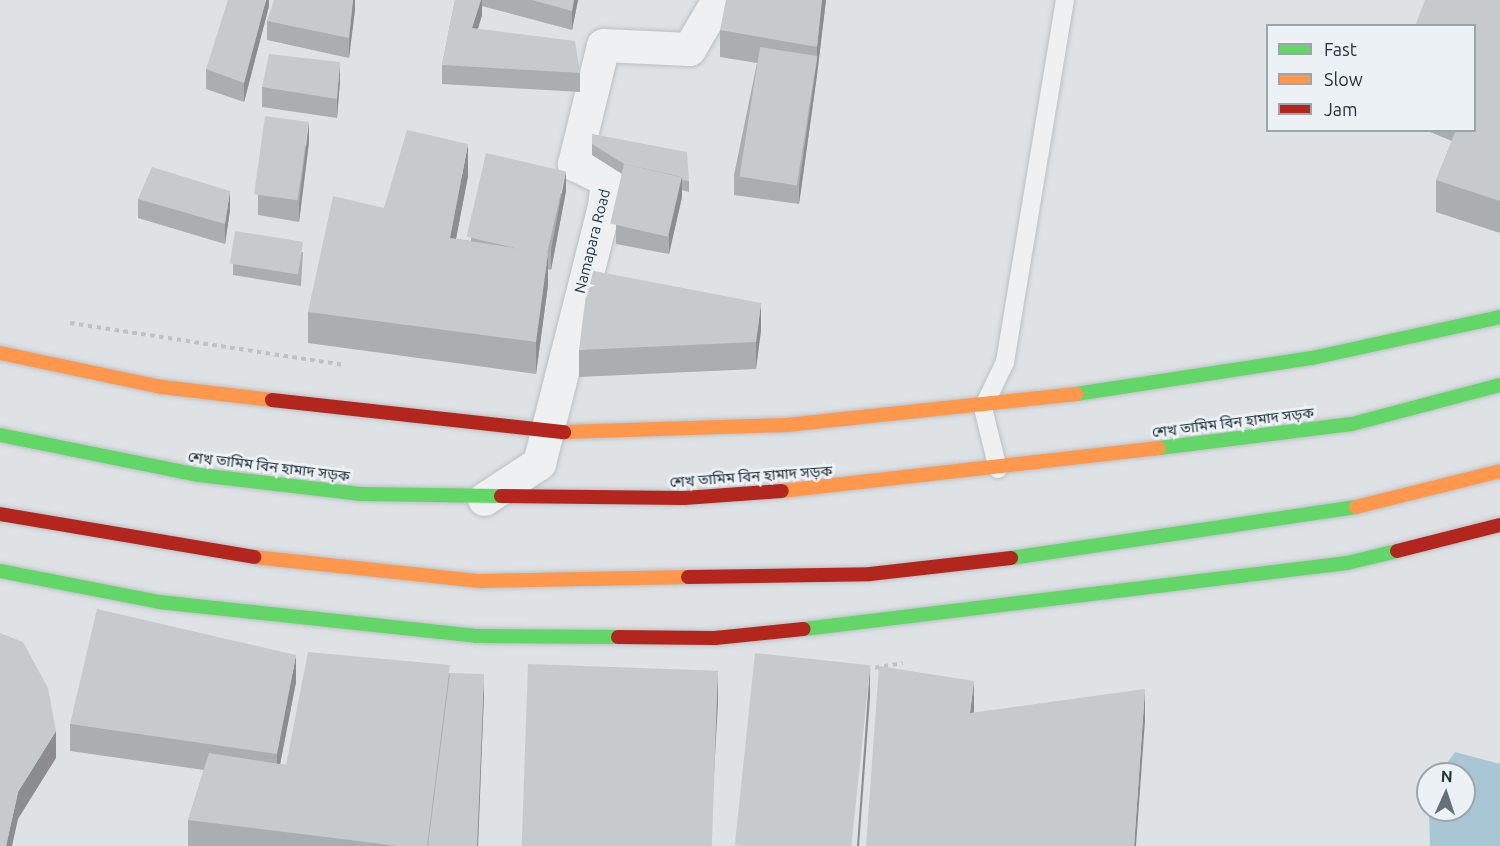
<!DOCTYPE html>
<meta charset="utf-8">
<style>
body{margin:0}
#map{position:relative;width:1500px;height:846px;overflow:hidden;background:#dee2e5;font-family:Ubuntu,"Noto Sans Bengali",sans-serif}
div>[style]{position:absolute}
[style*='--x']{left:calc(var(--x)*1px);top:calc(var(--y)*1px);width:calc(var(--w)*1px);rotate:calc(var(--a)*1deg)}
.water>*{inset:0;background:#a9c6d4}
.path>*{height:4px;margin-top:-2px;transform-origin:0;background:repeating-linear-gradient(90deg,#bdc2c5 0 4.5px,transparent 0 9px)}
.roads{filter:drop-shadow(0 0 2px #bcc0c3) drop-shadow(0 0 2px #bcc0c3)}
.lane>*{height:18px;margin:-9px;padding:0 9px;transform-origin:9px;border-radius:9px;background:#eef0f1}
.street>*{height:33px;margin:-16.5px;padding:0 16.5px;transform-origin:16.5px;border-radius:16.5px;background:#eef0f1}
.fast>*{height:14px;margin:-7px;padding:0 7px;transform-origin:7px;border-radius:7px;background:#63d668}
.slow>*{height:14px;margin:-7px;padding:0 7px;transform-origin:7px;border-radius:7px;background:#ff974d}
.jam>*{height:14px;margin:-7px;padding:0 7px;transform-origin:7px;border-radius:7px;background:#b3261e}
.wall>*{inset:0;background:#aaaeb0}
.shaded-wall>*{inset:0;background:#8b8d90}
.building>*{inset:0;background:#c6cacd;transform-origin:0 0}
span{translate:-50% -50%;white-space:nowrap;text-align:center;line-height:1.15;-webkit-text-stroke:6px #ebf1f5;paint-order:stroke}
.street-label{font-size:15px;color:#24333f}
.legend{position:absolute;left:1266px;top:24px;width:210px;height:108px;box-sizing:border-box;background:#ebf1f5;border:2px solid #9ba5ac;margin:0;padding:8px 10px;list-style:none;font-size:18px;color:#24333f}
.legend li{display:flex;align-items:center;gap:12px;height:30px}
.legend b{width:30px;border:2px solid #9ba5ac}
.north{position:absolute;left:1416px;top:762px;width:60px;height:60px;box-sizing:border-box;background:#ebf1f5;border:2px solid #9ba5ac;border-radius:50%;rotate:3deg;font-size:16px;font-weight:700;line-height:24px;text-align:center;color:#24333f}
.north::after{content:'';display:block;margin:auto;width:21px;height:27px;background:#657079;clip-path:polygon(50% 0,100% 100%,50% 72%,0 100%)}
</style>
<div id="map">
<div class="water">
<i style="clip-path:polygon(1455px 752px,1500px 764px,1500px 846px,1430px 846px,1429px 810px,1464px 810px,1464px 774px,1439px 774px)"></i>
</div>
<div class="path">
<i style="--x:70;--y:323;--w:278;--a:8.7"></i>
<i style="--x:866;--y:669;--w:37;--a:-9"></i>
</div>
<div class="roads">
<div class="lane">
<i style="--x:998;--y:469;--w:63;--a:-103.8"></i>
<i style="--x:983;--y:408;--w:51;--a:-64.4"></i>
<i style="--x:1005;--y:362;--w:367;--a:-80.6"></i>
</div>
<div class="street">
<i style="--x:484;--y:499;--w:66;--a:-33.2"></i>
<i style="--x:539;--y:463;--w:265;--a:-75.8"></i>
<i style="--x:604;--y:206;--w:26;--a:-83"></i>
<i style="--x:607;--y:180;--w:37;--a:-154"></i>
<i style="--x:574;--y:164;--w:122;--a:-76.3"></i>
<i style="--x:603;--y:45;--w:86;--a:2.7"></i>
<i style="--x:689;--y:49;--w:57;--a:-59.4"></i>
</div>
<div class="fast">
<i style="--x:1076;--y:394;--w:239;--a:-8.7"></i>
<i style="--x:1312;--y:358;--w:192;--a:-12.3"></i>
<i style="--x:0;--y:435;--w:203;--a:11.4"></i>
<i style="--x:199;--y:475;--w:162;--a:6.7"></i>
<i style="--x:360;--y:494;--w:141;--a:0.8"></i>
<i style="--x:1159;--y:448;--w:194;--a:-7.1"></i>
<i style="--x:1352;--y:424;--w:153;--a:-14.8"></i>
<i style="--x:1011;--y:558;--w:349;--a:-8.4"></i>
<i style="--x:0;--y:571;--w:162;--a:11"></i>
<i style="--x:159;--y:602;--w:319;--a:6.1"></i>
<i style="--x:476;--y:636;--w:142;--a:0.4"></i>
<i style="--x:804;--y:629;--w:547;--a:-6.93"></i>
<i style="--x:1347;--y:563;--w:51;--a:-13.5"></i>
</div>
<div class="slow">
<i style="--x:0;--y:353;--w:166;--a:11.9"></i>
<i style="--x:162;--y:387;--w:111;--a:6.7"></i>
<i style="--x:564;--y:432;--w:223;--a:-1.8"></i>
<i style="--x:787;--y:425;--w:291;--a:-6.1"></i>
<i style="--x:782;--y:491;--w:379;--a:-6.5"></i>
<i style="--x:1356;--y:507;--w:148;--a:-14"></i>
<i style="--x:254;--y:557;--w:227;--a:6.1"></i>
<i style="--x:480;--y:581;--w:208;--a:-1.1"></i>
</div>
<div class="jam">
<i style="--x:272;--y:400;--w:294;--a:6.3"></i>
<i style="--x:501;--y:496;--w:183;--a:0.6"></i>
<i style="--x:684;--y:498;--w:98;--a:-4.1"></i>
<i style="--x:0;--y:514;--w:258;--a:9.6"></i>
<i style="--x:1397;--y:551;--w:106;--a:-14.2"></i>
<i style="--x:688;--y:577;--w:182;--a:-0.9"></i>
<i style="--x:870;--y:574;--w:142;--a:-6.5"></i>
<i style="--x:618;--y:637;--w:97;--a:0.6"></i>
<i style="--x:715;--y:638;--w:89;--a:-5.8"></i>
</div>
</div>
<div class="wall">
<i style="clip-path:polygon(269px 0,269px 6px,244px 102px,206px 89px,206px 69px)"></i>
<i style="clip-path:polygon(355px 0,355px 9px,349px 58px,267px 40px,267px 21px)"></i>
<i style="clip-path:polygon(455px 0,578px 0,572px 30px,482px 6px,482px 15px,478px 29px,580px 73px,580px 92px,442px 84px,442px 65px)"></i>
<i style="clip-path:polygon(826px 0,817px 75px,799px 204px,734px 195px,734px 175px,757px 63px,720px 57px,720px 30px)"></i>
<i style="clip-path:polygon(1500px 0,1500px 233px,1436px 212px,1436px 180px,1452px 141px,1425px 130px,1474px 130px)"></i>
<i style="clip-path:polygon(340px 81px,337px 118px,262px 107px,262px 87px)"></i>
<i style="clip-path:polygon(592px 134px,689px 181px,689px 192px,682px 190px,682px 197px,669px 254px,616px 244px,616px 224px,622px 174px,592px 155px)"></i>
<i style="clip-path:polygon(309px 142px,299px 222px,258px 215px,258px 195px)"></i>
<i style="clip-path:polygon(468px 176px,456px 239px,471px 241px,471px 238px,566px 191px,551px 270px,548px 269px,548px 285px,536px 374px,308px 343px,308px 312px,384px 208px)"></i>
<i style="clip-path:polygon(138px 199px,230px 210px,225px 244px,138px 218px)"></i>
<i style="clip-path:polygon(303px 252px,301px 286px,233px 275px,233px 264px)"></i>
<i style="clip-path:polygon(761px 330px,756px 369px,579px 377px,579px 350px)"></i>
<i style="clip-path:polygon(450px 673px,484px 693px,478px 846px,188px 846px,188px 820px,204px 770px,70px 751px,70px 724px,296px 682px,280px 764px,286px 765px)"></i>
</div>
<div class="shaded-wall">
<i style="clip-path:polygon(266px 0,269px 0,269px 6px,244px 102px,244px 83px)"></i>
<i style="clip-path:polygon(353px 0,355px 0,355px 9px,349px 58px,349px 38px)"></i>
<i style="clip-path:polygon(481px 0,482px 0,482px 15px,472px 48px,472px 28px)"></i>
<i style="clip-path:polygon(574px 0,578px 0,572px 30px,572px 11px)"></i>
<i style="clip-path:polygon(822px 0,826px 0,817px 75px,799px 204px,799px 185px,817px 60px,817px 47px)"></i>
<i style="clip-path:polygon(340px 62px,340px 81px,337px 118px,337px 99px)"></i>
<i style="clip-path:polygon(309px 122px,309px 142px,299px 222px,299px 203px)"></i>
<i style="clip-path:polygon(468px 144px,468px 176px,450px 270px,450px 238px)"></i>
<i style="clip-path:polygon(566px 171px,566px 191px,551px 270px,551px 250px)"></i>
<i style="clip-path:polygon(682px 177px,682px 197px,669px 254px,669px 234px)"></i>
<i style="clip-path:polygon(230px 191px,230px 210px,225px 244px,225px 224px)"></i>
<i style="clip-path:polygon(548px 253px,548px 285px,536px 374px,536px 342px)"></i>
<i style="clip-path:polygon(761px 303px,761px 330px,756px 369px,756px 342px)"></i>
<i style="clip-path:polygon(296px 655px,296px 682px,277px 780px,277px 754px)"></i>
<i style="clip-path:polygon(870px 666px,870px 698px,859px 846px,857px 846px)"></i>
<i style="clip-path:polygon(718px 671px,718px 703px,710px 846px,708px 846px)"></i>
<i style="clip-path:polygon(484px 674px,484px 693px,478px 846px,477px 846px)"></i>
<i style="clip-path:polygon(974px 681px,974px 713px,970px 713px)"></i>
<i style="clip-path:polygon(1145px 689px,1145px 721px,1136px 846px,1134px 846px)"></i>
<i style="clip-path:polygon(56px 731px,56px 758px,18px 819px,12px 846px,6px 846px,18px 792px)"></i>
</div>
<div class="building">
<i style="clip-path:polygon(228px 0,266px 0,244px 83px,206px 69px)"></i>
<i style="clip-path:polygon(274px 0,353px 0,349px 38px,267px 21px)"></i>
<i style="clip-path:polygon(455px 0,481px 0,472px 28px,575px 41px,580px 73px,442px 65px)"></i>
<i style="clip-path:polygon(532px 0,574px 0,572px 11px)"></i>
<i style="clip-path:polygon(726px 0,822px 0,817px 47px,720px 30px)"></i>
<i style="clip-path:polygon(1425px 0,1500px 0,1500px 201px,1436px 180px,1456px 130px,1474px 130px,1474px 26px,1415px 26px)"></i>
<i style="left:760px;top:47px;width:58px;height:131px;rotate:9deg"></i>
<i style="clip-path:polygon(269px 54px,340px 62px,337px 99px,262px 87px)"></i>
<i style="left:265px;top:116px;width:44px;height:79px;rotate:8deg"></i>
<i style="clip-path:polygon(407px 130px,468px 144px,450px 238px,548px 253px,536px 342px,308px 312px,333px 196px,384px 208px)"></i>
<i style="clip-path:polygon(592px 134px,687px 152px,689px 181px,682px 180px,682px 177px,624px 164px,592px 144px)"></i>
<i style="left:486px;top:153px;width:82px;height:86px;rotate:13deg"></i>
<i style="left:624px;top:164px;width:59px;height:61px;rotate:13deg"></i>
<i style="clip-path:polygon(152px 167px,230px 191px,225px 224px,138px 199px)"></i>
<i style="left:235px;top:231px;width:69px;height:33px;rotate:9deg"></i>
<i style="clip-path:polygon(589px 270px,761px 303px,756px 342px,579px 350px)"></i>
<i style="clip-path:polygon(97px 609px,296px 655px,277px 754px,70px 724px)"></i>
<i style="clip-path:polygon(0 633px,23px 642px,48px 688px,56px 731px,18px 792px,6px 846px,0 846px)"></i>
<i style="clip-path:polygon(308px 652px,450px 665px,427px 846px,398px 846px,188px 820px,209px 753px,286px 765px)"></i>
<i style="left:755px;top:653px;width:116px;height:193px;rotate:6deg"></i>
<i style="left:528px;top:664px;width:190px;height:182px;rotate:2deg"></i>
<i style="clip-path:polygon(879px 666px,974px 681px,970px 713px,1145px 689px,1134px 846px,866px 846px)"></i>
<i style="clip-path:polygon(450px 673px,484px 674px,477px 846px,428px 846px)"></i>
</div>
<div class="street-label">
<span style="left:592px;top:241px;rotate:-76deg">Namapara Road</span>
<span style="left:1233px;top:422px;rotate:-7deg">শেখ তামিম বিন হামাদ সড়ক</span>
<span style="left:269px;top:466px;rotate:7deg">শেখ তামিম বিন হামাদ সড়ক</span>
<span style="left:751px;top:476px;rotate:-4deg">শেখ তামিম বিন হামাদ সড়ক</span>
</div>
<ul class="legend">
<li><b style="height:8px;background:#63d668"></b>Fast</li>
<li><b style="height:8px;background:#ff974d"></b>Slow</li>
<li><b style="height:8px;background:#b3261e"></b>Jam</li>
</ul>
<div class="north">N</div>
</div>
